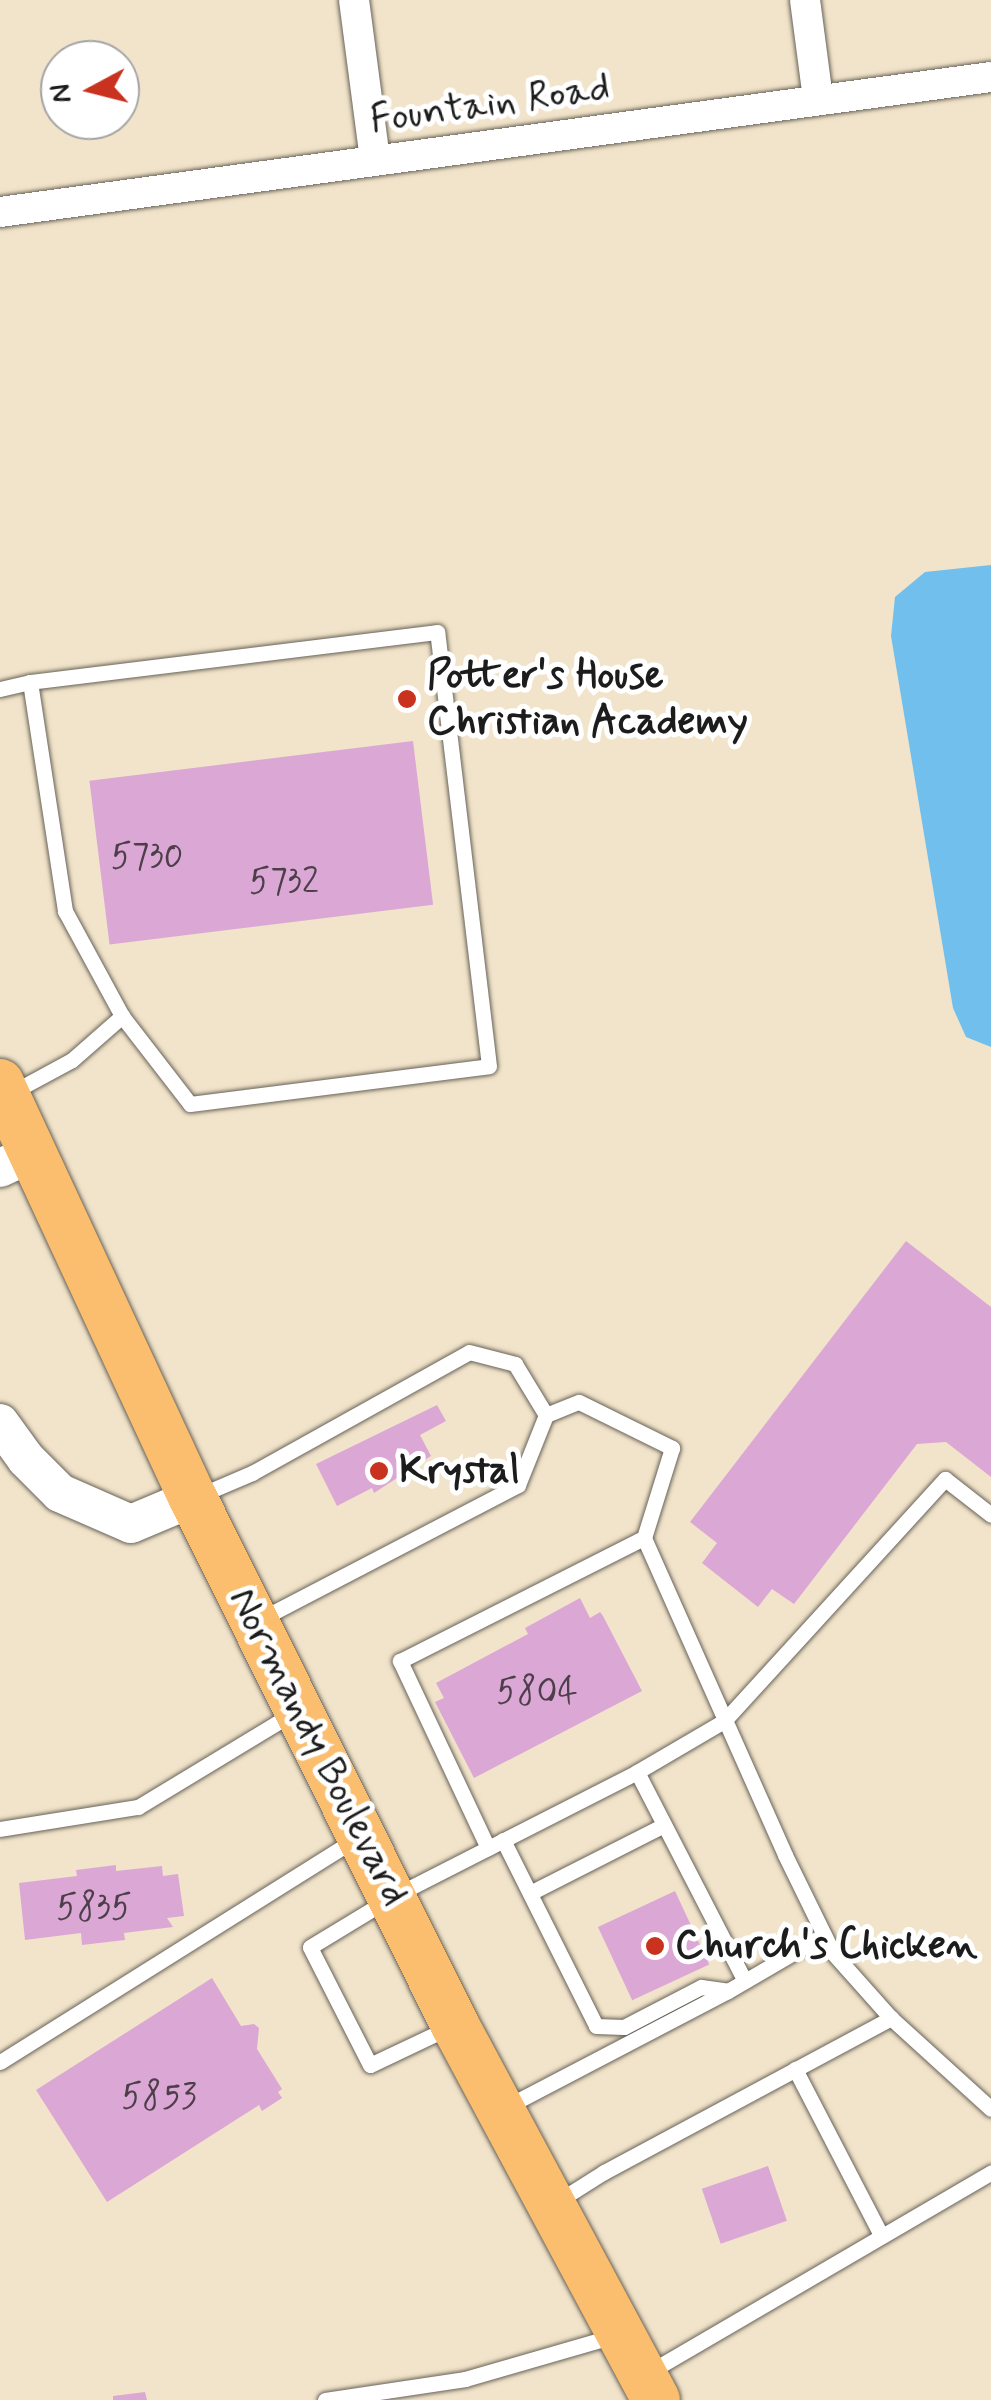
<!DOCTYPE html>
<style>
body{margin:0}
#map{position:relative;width:991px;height:2400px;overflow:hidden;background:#f2e4ca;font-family:Mynerve,sans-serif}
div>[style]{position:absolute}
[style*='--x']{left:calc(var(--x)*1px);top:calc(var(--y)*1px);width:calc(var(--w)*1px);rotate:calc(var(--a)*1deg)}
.water>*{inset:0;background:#71bfec}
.building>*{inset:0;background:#dba7d5;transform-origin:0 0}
.roads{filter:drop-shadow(0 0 2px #676259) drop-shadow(0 0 2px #676259)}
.service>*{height:15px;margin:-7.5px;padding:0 7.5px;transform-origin:7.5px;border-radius:7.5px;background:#fff}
.minor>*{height:30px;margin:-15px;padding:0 15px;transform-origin:15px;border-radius:15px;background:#fff}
.tertiary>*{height:38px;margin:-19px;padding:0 19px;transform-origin:19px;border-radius:19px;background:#fff}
.primary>*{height:48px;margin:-24px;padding:0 24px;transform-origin:24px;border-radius:24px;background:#fbbe6e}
.dots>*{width:28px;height:28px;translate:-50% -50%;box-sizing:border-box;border:5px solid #fff;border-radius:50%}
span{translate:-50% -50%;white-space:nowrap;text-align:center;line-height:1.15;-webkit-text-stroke:10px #fff;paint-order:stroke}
.number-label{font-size:35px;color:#4c3f4a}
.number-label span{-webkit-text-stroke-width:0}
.street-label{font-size:40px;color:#1c1c1c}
.poi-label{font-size:40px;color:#1c1c1c;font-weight:700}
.left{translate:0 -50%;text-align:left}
.north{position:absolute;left:40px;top:40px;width:100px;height:100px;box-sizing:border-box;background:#fff;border:2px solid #a4a4a4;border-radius:50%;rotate:263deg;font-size:28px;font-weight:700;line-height:40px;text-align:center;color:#1c1c1c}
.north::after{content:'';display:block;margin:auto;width:35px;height:45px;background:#c8321e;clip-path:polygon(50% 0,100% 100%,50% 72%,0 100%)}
</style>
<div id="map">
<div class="water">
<i style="clip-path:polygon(991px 565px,991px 1047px,966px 1037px,953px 1008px,891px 636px,895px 597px,925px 572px)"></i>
</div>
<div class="building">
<i style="left:413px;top:741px;width:165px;height:326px;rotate:83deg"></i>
<i style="clip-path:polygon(906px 1241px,991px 1307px,991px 1477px,946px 1442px,917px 1444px,794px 1604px,772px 1589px,758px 1607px,702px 1563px,717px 1543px,690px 1522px)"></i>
<i style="clip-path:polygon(437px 1405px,446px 1421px,420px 1435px,431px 1456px,374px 1493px,372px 1488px,337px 1506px,316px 1464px)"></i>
<i style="clip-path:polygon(580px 1598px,590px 1618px,600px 1612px,603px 1616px,642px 1691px,474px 1778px,435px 1702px,444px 1698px,436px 1683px,528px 1634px,525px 1628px)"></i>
<i style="clip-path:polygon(116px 1865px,116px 1871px,162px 1866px,163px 1876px,178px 1874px,184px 1916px,167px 1918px,173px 1927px,124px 1933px,125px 1940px,82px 1945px,81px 1933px,25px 1940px,19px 1883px,77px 1876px,76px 1870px)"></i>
<i style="left:675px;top:1891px;width:81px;height:85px;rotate:65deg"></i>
<i style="clip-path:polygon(212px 1978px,241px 2026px,254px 2024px,259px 2028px,257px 2049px,282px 2089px,278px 2092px,282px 2098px,262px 2111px,259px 2105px,107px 2202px,36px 2090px)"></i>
<i style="left:768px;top:2166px;width:58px;height:70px;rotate:71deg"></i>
<i style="clip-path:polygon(145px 2392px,147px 2400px,113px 2400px,113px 2396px)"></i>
</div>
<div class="roads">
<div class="service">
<i style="--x:0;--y:689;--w:31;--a:-13"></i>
<i style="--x:30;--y:682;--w:232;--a:81.3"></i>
<i style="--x:65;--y:911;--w:119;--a:61.5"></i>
<i style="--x:122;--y:1016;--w:111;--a:52.3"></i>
<i style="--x:190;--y:1104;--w:301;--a:-7.2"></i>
<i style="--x:489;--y:1066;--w:437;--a:-96.8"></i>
<i style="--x:437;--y:632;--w:410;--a:173"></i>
<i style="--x:11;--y:1093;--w:69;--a:-28.4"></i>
<i style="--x:72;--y:1060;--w:67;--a:-41.3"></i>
<i style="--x:196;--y:1497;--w:61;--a:-23.2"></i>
<i style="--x:252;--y:1473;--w:248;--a:-29.1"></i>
<i style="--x:469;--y:1352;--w:48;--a:14.6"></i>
<i style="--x:515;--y:1364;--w:60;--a:58.7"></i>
<i style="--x:546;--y:1415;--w:35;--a:-22"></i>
<i style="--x:579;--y:1402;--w:104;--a:26.3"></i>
<i style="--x:672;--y:1448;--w:94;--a:107.3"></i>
<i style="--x:644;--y:1538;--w:347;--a:66"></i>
<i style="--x:785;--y:1855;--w:109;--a:63.9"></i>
<i style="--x:833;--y:1953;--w:87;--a:48.3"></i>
<i style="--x:891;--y:2018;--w:135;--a:42.3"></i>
<i style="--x:259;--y:1620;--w:292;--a:-27.5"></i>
<i style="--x:518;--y:1485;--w:75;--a:-68.2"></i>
<i style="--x:637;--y:1772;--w:235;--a:62.7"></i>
<i style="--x:0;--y:1829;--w:140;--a:-9.1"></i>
<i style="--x:138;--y:1807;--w:181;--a:-31.2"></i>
<i style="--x:503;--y:1840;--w:208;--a:63.4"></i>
<i style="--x:596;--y:2026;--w:28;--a:2"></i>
<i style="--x:624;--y:2027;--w:87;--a:-27.5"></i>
<i style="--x:701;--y:1987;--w:27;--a:8"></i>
<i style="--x:488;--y:1848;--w:207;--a:-115.2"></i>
<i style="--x:400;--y:1661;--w:273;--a:-26.8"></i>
<i style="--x:530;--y:1893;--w:150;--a:-26.9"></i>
<i style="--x:448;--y:2028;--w:86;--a:154.6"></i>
<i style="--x:370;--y:2065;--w:132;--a:-117"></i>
<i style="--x:310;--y:1947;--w:98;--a:-31.3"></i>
<i style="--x:394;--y:1896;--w:273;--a:-27"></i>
<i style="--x:637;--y:1772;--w:101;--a:-30.4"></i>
<i style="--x:724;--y:1721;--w:328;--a:-47.6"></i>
<i style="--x:945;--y:1479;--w:58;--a:38"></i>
<i style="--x:0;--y:2062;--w:419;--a:-32.1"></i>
<i style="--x:795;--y:2069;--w:187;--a:62.6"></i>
<i style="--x:504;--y:2108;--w:253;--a:-27.6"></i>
<i style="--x:728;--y:1991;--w:111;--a:-30.3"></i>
<i style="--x:555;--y:2203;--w:58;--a:-32.3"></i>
<i style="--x:604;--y:2172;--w:326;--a:-28.2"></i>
<i style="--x:646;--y:2374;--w:400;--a:-30.3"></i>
<i style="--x:325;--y:2400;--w:142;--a:-8.5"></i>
<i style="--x:465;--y:2379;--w:155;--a:-16.1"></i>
</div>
<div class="minor">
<i style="--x:354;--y:0;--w:161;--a:82.5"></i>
<i style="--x:805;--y:0;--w:100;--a:82.5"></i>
<i style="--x:0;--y:212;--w:1000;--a:-7.76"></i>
</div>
<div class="tertiary">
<i style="--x:0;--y:1168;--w:35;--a:-25"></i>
<i style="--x:0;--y:1423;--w:44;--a:54.2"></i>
<i style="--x:26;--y:1459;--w:48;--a:45"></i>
<i style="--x:60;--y:1493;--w:77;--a:23.6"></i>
<i style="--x:131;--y:1524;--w:67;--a:-22.8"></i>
</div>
<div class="primary">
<i style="--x:0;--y:1083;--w:458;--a:65.1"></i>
<i style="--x:193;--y:1498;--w:589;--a:63.57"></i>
<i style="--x:455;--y:2025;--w:425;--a:61.8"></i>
</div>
</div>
<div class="dots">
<i style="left:407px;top:699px;background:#c8321e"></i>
<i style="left:379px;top:1471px;background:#c8321e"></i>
<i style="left:655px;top:1946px;background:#c8321e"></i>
</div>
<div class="number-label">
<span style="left:147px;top:857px">5730</span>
<span style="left:284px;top:882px">5732</span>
<span style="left:537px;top:1692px">5804</span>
<span style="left:94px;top:1908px">5835</span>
<span style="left:159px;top:2097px">5853</span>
</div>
<div class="street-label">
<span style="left:490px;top:104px;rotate:-8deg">Fountain Road</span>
<span style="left:318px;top:1747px;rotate:63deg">Normandy Boulevard</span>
</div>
<div class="poi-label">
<span class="left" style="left:427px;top:699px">Potter's House<br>Christian Academy</span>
<span class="left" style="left:399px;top:1471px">Krystal</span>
<span class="left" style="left:675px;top:1946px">Church's Chicken</span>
</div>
<div class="north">N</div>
</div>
